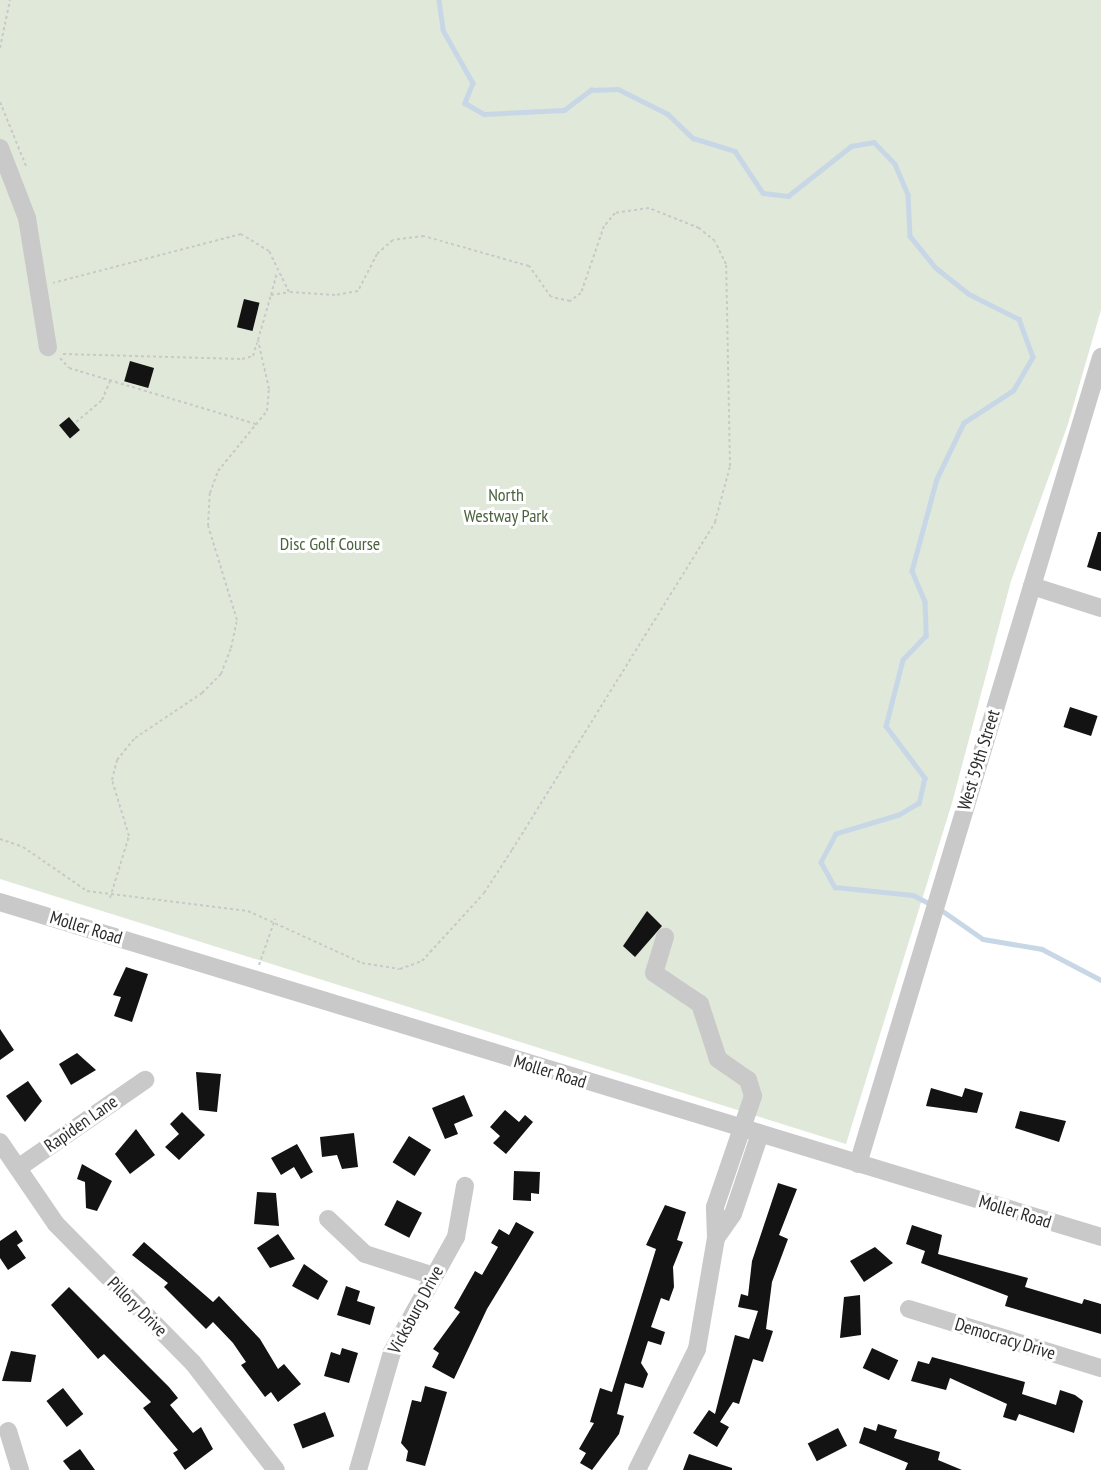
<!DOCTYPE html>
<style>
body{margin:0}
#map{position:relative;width:1101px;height:1470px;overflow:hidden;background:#fff;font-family:"PT Sans Narrow",sans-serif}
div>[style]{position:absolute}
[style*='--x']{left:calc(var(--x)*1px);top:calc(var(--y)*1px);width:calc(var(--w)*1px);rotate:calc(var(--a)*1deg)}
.green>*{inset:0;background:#e0e8da}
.stream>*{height:4.5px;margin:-2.25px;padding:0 2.25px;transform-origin:2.25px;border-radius:2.25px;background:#c8d7e6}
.building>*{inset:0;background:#131313;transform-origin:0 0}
.path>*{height:2px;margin-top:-1px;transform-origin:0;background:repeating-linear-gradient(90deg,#c9c9c9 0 3px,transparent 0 6px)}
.minor>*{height:18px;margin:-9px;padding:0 9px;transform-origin:9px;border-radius:9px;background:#c9c9c9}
span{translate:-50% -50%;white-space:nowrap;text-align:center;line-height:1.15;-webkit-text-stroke:6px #fff;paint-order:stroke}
.park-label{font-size:18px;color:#4b623e}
.street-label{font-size:18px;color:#2c2c2c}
</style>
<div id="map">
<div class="green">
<i style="clip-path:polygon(0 0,1101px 0,1101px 310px,1068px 424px,1011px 581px,952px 803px,846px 1144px,0 879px)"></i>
</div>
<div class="stream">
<i style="--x:439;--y:0;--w:30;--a:82"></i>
<i style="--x:443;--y:30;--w:61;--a:60.5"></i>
<i style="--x:473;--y:83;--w:22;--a:112"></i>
<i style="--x:465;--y:103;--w:22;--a:30"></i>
<i style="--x:484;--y:114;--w:80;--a:-2.9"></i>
<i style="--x:564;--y:110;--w:34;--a:-37"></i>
<i style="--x:591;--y:90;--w:27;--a:-2"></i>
<i style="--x:618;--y:89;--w:56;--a:26.6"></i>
<i style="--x:668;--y:114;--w:35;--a:44"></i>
<i style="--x:693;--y:138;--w:44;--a:17.2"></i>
<i style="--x:735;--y:151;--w:50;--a:56.3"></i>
<i style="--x:763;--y:193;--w:25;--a:7"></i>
<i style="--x:788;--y:196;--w:80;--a:-38.4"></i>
<i style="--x:851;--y:146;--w:23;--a:-10"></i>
<i style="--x:874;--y:142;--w:30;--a:46"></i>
<i style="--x:895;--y:164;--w:33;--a:67"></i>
<i style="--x:908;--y:194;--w:42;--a:87.3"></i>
<i style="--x:910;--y:236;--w:40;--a:51"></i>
<i style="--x:935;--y:267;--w:43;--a:38.5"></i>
<i style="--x:969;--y:294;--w:56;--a:26.6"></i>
<i style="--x:1019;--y:319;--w:40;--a:69.8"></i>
<i style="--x:1033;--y:357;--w:39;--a:120"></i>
<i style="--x:1013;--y:391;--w:59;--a:146.9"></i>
<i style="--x:964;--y:423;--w:62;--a:115.7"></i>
<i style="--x:937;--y:479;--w:95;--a:105.2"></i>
<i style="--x:912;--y:571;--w:33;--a:67"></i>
<i style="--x:925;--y:601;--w:35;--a:88"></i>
<i style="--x:926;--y:636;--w:33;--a:134"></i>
<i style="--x:903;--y:660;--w:68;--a:104.4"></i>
<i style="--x:886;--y:726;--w:65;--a:53.1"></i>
<i style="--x:925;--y:778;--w:26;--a:103"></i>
<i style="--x:919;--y:803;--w:23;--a:149"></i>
<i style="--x:899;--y:815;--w:66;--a:163.2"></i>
<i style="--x:836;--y:834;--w:32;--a:118"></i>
<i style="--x:821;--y:862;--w:29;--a:61"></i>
<i style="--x:835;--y:887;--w:78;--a:5.9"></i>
<i style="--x:913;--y:895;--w:22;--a:27"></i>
<i style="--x:940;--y:909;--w:52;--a:34.9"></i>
<i style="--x:983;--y:939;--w:60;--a:9.6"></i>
<i style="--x:1042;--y:949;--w:67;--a:27.7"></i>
</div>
<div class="building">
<i style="left:244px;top:299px;width:16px;height:29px;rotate:14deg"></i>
<i style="left:130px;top:361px;width:25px;height:21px;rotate:16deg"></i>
<i style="left:69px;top:417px;width:17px;height:13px;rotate:50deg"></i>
<i style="clip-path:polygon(1098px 532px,1101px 532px,1101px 571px,1087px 567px)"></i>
<i style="left:1070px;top:707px;width:29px;height:21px;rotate:18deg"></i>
<i style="clip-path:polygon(647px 911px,662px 926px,635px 957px,623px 946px)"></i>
<i style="clip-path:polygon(126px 967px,148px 974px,132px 1022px,114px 1016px,121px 997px,113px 995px)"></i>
<i style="clip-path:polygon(0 1029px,14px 1050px,0 1060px)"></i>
<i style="clip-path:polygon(77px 1053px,96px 1070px,71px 1085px,59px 1064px)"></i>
<i style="clip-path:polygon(196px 1072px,221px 1074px,217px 1112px,199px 1110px)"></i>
<i style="clip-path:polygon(28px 1081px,42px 1101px,25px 1122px,6px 1096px)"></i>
<i style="clip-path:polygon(931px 1088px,962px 1097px,965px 1088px,983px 1093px,977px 1113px,926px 1106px)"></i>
<i style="clip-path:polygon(464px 1095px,473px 1116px,454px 1124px,458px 1134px,445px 1139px,432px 1108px)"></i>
<i style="clip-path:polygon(505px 1110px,519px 1122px,525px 1115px,533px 1122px,506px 1154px,493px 1143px,500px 1136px,490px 1127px)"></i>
<i style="clip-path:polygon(1020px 1111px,1066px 1121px,1059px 1142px,1015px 1128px)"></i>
<i style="clip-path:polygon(182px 1112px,205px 1135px,179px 1160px,165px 1147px,179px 1134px,170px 1124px)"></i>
<i style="clip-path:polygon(136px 1129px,155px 1155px,130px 1174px,115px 1154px)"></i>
<i style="clip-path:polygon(354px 1133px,358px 1167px,342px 1169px,337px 1155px,322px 1157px,320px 1137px)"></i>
<i style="left:409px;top:1136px;width:26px;height:31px;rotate:32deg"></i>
<i style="clip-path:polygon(297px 1144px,313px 1172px,301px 1179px,294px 1167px,281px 1175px,271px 1158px)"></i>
<i style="clip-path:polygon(82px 1164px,112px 1181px,97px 1211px,86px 1208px,85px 1182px,77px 1179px)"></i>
<i style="clip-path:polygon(514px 1171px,540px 1172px,539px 1194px,531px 1193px,531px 1201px,513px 1200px)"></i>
<i style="clip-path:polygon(778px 1183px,797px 1189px,779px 1235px,788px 1239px,772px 1282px,766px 1329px,773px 1331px,763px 1362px,753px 1359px,739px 1404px,733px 1402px,720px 1422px,729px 1427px,717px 1447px,693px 1433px,709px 1410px,715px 1414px,735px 1335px,749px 1339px,758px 1311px,738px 1307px,741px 1294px,748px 1296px,752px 1261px)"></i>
<i style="clip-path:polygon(257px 1192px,276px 1193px,279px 1226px,254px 1224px)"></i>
<i style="left:397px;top:1200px;width:28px;height:28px;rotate:27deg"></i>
<i style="clip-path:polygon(665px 1205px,686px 1212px,677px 1240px,683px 1242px,673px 1267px,674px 1287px,669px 1301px,661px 1298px,651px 1327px,665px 1332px,661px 1345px,648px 1341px,641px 1363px,648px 1374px,643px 1388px,625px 1383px,617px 1414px,624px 1416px,619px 1434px,592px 1470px,580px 1463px,586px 1453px,579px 1449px,594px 1423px,590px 1422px,600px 1388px,612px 1392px,656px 1249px,646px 1245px)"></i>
<i style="clip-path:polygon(516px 1222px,534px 1232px,487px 1309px,454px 1379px,432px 1367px,439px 1353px,433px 1349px,460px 1312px,454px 1308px,475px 1271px,482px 1275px,498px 1247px,491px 1243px,499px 1229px,509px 1235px)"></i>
<i style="clip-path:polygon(912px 1225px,942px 1235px,938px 1254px,1028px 1278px,1025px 1287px,1082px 1304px,1084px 1299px,1101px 1304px,1101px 1334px,1005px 1306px,1008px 1296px,921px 1263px,925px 1251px,906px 1244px)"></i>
<i style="clip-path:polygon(16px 1230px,23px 1241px,17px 1245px,26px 1258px,8px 1270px,0 1258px,0 1241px)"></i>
<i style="clip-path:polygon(278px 1234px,295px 1259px,270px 1268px,257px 1248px)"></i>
<i style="clip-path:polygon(144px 1242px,213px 1302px,219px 1296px,260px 1339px,278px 1369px,284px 1364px,301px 1384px,278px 1402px,271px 1392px,265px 1397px,241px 1365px,246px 1362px,233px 1343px,213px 1322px,206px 1329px,164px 1287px,168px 1283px,132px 1255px)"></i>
<i style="clip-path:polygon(875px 1247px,893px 1263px,864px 1282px,850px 1261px)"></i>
<i style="clip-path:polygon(304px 1264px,328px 1281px,318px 1300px,292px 1286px)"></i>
<i style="clip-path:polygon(346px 1286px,360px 1291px,357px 1301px,375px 1307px,370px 1325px,337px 1315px)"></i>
<i style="clip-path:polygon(69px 1287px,169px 1387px,178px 1398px,170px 1405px,193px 1433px,201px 1427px,213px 1449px,185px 1470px,173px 1453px,178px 1450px,143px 1408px,151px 1402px,104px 1354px,98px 1359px,51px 1305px)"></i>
<i style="clip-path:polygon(860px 1295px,861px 1335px,840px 1338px,844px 1297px)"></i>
<i style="clip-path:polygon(342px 1348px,358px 1353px,349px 1383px,324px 1376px,331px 1352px,340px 1355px)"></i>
<i style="left:872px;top:1348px;width:29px;height:22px;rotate:25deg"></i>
<i style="clip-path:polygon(11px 1351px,36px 1355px,31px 1382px,2px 1381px)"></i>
<i style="clip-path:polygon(932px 1357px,1025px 1382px,1022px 1394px,1056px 1405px,1060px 1390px,1075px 1395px,1083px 1401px,1074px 1433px,1019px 1414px,1016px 1421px,1003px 1417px,1007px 1404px,950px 1378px,946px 1390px,911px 1381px,918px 1361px,929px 1364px)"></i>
<i style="clip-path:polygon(425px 1386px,447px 1392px,425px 1466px,406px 1461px,408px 1451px,401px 1443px,412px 1400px,421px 1402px)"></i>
<i style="left:63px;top:1388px;width:33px;height:21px;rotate:52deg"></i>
<i style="left:325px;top:1412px;width:26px;height:34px;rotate:69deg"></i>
<i style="clip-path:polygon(878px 1424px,897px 1430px,894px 1438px,940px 1452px,938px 1460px,962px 1470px,905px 1470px,908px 1463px,859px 1443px,864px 1427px,876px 1431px)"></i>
<i style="left:838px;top:1428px;width:20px;height:34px;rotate:63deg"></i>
<i style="clip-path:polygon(80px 1449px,95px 1470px,70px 1470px,63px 1461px)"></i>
<i style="clip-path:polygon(689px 1454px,732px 1468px,732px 1470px,683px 1470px)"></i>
</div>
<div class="path">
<i style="--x:0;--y:48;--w:49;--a:-78.2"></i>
<i style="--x:0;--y:102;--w:69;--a:67.9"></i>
<i style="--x:271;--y:295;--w:23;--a:-75"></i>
<i style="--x:63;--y:354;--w:179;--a:1.6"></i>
<i style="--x:242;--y:359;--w:11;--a:-15"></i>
<i style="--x:253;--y:356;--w:14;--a:-73"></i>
<i style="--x:60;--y:358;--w:13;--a:48"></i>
<i style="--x:69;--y:368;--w:198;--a:16.7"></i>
<i style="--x:76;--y:422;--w:34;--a:-40"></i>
<i style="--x:102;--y:400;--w:21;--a:-67"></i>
<i style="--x:0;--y:839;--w:24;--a:19"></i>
<i style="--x:23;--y:847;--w:78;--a:34.5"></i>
<i style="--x:87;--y:891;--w:162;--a:7.1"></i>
<i style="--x:248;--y:911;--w:125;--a:24.5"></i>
<i style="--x:362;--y:963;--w:38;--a:9"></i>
<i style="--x:400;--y:969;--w:23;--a:-20"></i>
<i style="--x:422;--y:961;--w:92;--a:-47.6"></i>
<i style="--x:484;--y:893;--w:51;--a:-56.9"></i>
<i style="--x:512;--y:850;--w:386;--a:-58.2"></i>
<i style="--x:715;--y:522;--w:58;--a:-75"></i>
<i style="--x:730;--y:466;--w:202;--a:-91.1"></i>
<i style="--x:726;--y:264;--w:25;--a:-116"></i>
<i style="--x:715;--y:241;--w:21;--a:-141"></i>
<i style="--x:699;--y:228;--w:54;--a:-158.2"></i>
<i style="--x:649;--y:208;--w:34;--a:172"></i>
<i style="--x:615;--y:213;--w:17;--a:130"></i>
<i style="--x:604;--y:226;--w:71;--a:108.9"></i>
<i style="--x:581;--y:293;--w:14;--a:144"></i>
<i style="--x:570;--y:301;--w:19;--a:-168"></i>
<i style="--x:551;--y:297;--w:38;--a:-125"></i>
<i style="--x:529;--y:266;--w:109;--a:-164.1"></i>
<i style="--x:424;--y:236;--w:31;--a:173"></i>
<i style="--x:393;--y:240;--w:21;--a:139"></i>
<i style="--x:377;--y:254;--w:42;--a:117.2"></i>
<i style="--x:358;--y:291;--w:23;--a:170"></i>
<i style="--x:335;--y:295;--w:46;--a:-176.3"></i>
<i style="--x:289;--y:292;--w:46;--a:-116"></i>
<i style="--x:269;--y:251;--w:33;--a:-149"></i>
<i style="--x:241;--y:234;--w:194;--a:165.4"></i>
<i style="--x:110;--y:898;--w:65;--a:-73"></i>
<i style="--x:129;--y:836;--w:59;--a:-106.9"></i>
<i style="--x:112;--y:780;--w:21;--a:-76"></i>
<i style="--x:117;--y:760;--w:28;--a:-51"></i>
<i style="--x:135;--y:738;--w:81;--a:-33.9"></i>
<i style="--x:202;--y:693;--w:27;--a:-45"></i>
<i style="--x:221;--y:674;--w:28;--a:-69"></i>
<i style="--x:231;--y:648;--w:29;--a:-78"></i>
<i style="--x:237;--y:620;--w:98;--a:-107.1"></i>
<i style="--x:208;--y:526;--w:33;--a:-87"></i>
<i style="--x:210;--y:493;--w:23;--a:-70"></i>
<i style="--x:218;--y:471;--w:77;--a:-50.8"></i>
<i style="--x:267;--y:411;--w:22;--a:-85"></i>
<i style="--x:269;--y:389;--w:50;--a:-102.7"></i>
<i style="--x:258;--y:340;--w:47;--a:-73.9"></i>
<i style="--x:271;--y:295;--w:18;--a:-9"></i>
<i style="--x:259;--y:965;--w:49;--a:-70.8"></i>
</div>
<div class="minor">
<i style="--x:0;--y:148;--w:75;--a:68.9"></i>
<i style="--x:27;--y:218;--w:131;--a:80.8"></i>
<i style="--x:1032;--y:586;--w:72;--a:17.7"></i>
<i style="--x:0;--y:902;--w:1151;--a:16.92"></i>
<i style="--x:0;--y:1142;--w:99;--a:55.7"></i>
<i style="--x:56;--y:1224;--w:195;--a:45.4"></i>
<i style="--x:193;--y:1363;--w:135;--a:52.2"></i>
<i style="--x:858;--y:1164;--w:843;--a:-73.24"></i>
<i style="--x:18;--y:1168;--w:155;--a:-34.7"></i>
<i style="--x:328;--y:1219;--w:51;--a:43.4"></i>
<i style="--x:365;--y:1254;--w:72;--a:17.7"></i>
<i style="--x:716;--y:1238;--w:29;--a:-55"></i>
<i style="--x:733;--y:1214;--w:84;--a:-71.4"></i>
<i style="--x:909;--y:1309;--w:201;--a:17.1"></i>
<i style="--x:8;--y:1431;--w:41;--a:72.9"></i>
<i style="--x:358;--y:1470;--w:123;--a:-73.9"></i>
<i style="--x:392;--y:1352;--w:132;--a:-60.9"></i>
<i style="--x:456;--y:1237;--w:52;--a:-80"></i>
<i style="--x:637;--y:1470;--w:135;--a:-63.6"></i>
<i style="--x:697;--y:1349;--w:113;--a:-80.3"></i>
<i style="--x:716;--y:1238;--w:31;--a:-92"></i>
<i style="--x:715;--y:1207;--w:117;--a:-71.1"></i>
<i style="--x:753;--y:1096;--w:17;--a:-107"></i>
<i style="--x:748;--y:1080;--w:37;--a:-145"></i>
<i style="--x:718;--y:1059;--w:58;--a:-108.1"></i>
<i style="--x:700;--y:1004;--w:55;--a:-146"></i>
<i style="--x:654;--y:973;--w:38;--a:-73"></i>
</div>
<div class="park-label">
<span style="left:506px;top:506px">North<br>Westway Park</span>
<span style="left:330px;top:544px">Disc Golf Course</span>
</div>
<div class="street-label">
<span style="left:979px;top:760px;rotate:-73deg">West 59th Street</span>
<span style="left:86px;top:928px;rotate:17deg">Moller Road</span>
<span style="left:550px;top:1072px;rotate:17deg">Moller Road</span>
<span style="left:81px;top:1124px;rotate:-35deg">Rapiden Lane</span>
<span style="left:1015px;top:1212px;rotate:17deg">Moller Road</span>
<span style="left:137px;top:1307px;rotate:45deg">Pillory Drive</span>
<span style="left:416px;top:1310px;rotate:-62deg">Vicksburg Drive</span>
<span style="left:1005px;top:1339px;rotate:17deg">Democracy Drive</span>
</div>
</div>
